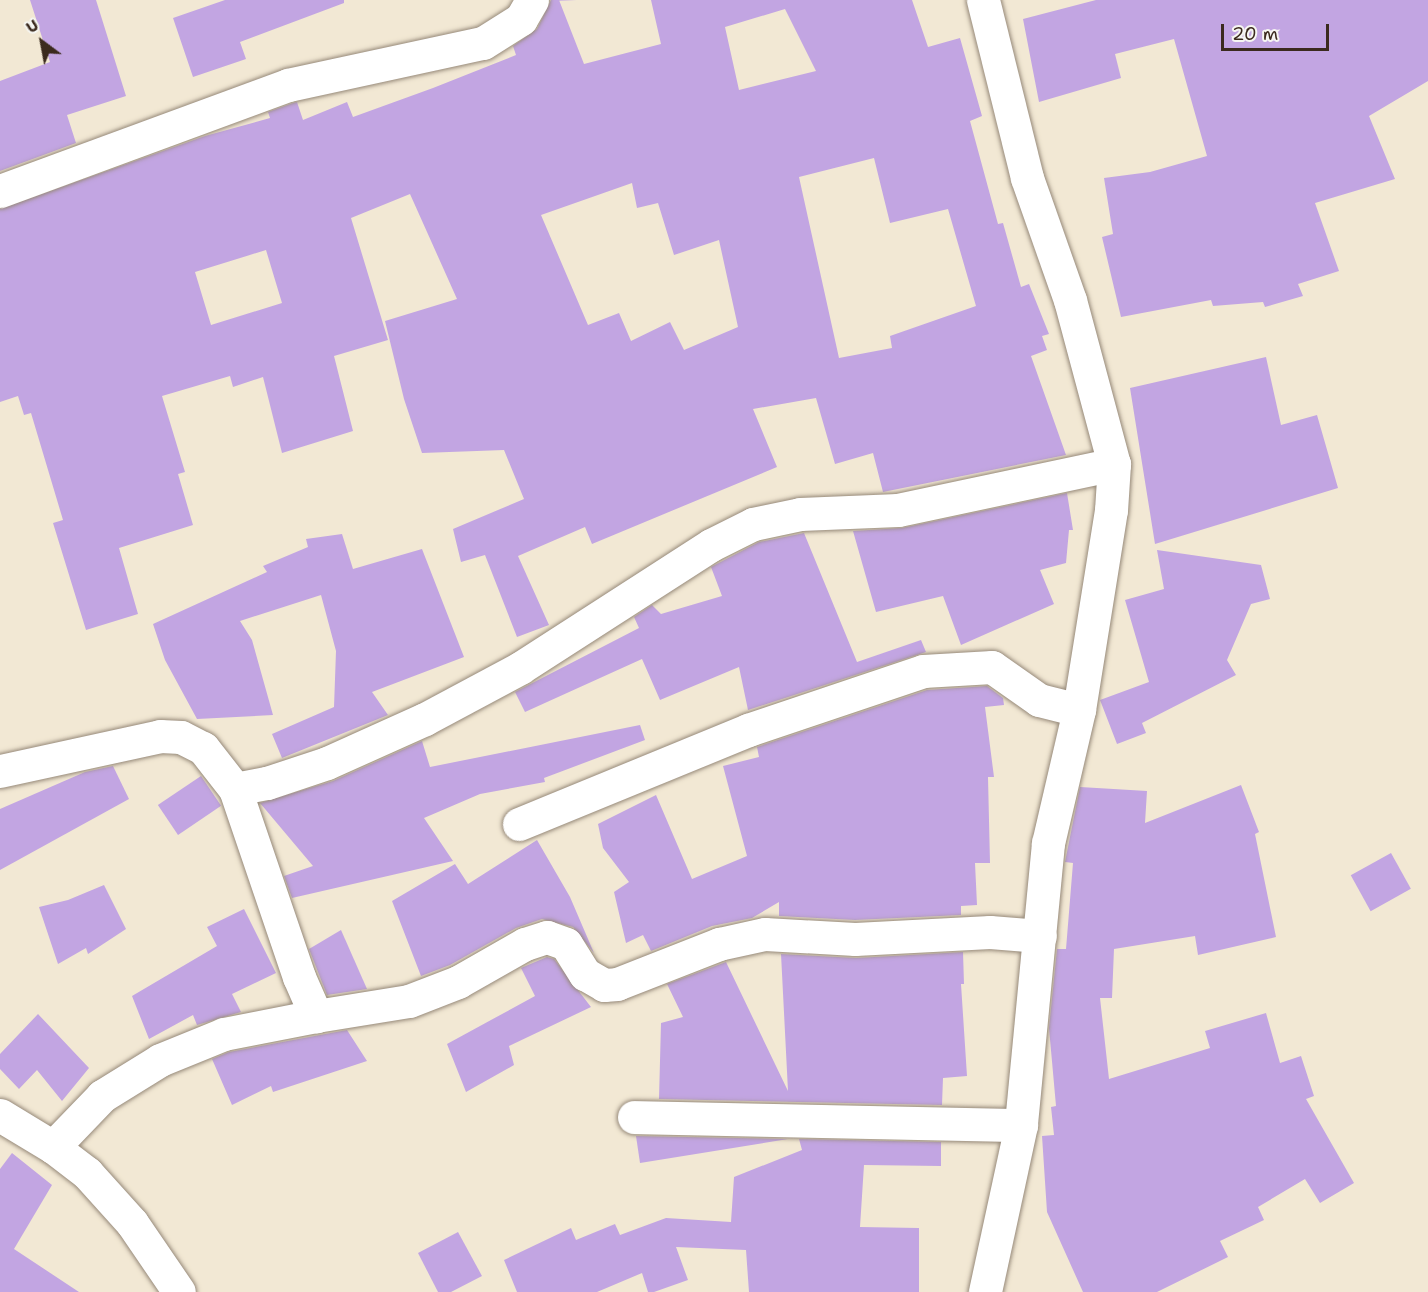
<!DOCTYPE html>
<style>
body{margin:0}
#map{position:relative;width:1428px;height:1292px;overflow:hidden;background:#f2e8d4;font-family:"Shantell Sans",sans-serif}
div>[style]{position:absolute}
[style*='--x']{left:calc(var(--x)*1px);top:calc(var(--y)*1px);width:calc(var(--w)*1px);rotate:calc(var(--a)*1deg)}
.building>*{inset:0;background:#c2a5e2;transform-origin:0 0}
.roads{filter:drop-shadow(0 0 2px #968979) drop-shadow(0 0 2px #968979)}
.street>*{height:33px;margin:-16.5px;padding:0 16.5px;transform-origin:16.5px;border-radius:16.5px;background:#fff}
span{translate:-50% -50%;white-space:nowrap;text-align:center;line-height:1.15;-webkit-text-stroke:4.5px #f6f6f2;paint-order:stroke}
.north{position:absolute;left:12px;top:12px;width:60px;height:60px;-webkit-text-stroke:4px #f6f6f2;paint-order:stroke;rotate:328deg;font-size:16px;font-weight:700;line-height:24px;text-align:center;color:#3b2a1e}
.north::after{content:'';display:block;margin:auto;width:21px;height:27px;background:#3b2a1e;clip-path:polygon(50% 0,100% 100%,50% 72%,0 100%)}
.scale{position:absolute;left:1221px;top:24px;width:108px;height:27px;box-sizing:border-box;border:3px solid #3b2a1e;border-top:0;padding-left:8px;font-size:18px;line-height:21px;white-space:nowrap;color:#3b2a1e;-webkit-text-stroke:4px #f6f6f2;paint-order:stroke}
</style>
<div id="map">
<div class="building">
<i style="clip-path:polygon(30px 0,96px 0,126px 96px,67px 115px,76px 143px,0 171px,0 81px,50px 62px)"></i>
<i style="clip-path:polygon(225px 0,344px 0,344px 3px,240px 42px,246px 59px,193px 77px,173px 18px)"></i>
<i style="clip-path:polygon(evenodd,551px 0,559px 0,584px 64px,661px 44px,651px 0,912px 0,928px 47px,960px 38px,982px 116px,970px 121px,998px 224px,1003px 223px,1021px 287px,1029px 284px,1049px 334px,1042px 336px,1047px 350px,1031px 356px,1066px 455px,883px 492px,873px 453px,835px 464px,816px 398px,753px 409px,777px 467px,592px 544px,585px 527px,518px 556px,549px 625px,517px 637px,485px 555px,461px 562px,453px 529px,524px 499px,504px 450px,422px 453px,404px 399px,385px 321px,457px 299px,410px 194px,351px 218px,388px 340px,334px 356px,353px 431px,282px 453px,263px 377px,233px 387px,230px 376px,162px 396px,185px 472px,178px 474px,193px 525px,119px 548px,138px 614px,86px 630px,53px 523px,63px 520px,31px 413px,24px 415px,18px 396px,0 402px,0 209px,205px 136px,270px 118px,268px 112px,293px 103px,297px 102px,303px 120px,347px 102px,353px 117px,433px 88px,516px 55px,513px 46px,537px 29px,551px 0,785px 9px,816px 71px,739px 90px,725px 27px,785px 9px,551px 0,874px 158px,890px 223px,948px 209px,976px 306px,890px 336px,892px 348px,839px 358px,799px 177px,874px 158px,551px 0,632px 183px,637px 208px,658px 203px,674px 255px,719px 240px,738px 327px,684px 350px,670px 322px,631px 341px,619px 313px,588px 325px,541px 215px,632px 183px,551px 0,266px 250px,282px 303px,211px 325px,195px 272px,266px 250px)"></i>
<i style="clip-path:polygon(1096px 0,1428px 0,1428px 81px,1369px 116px,1395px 179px,1315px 203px,1339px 271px,1298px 284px,1303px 296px,1265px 307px,1263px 302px,1213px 306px,1211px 300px,1121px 317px,1102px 237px,1113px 234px,1104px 178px,1150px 172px,1207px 156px,1174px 39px,1115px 54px,1121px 78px,1039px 102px,1023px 19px)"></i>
<i style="clip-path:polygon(1266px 357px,1281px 425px,1317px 415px,1338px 488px,1155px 544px,1130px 388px)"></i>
<i style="clip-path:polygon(1067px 493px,1073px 530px,1069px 530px,1066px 563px,1040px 570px,1054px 604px,961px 645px,943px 596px,876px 612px,853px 531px,902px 528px)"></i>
<i style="clip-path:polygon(804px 533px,857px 662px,921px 640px,926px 652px,748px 710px,739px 667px,660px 700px,642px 659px,525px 712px,515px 692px,639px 628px,634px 617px,652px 605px,661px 614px,722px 596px,711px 567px,759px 542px)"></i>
<i style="clip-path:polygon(342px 534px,353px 569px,422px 549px,464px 657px,372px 692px,388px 715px,282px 758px,272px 734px,334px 707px,336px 651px,321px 595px,240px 621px,252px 640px,273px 715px,197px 719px,165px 660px,153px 624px,267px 572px,263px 566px,308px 547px,306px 539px)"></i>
<i style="clip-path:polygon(1157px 550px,1261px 565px,1270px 599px,1251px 604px,1227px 660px,1236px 675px,1142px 723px,1146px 733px,1117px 744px,1100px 700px,1149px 682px,1125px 600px,1164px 589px)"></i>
<i style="clip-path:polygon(987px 686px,1003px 698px,1004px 705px,985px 707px,994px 777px,988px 777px,990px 863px,975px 863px,977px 905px,961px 906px,961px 915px,855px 920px,779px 916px,779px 902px,752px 918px,712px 926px,651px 951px,643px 935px,626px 943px,614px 892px,629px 882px,603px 848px,598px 824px,656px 795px,692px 879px,747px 856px,723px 766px,759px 757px,757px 747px,927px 690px)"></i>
<i style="clip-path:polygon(640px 725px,645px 740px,544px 778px,545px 782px,480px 794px,424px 818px,453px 861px,292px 898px,284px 876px,313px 866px,260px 803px,333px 781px,422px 741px,430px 767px)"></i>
<i style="clip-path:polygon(113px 766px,129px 799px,0 870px,0 809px,85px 772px)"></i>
<i style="left:201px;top:776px;width:36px;height:52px;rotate:56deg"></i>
<i style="clip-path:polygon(1241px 785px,1259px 832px,1255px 834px,1276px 937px,1198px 955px,1195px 936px,1114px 949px,1112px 998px,1100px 998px,1109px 1079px,1210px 1048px,1205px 1031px,1266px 1013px,1280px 1063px,1301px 1056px,1314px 1096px,1306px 1099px,1354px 1183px,1320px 1203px,1305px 1179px,1258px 1207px,1264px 1220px,1220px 1241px,1228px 1257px,1157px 1292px,1083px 1292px,1047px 1212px,1042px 1136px,1054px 1135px,1051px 1107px,1056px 1106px,1049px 1028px,1057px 949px,1066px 949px,1073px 863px,1065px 862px,1080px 787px,1147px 791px,1145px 823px)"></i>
<i style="clip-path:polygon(537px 840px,570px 897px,594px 953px,573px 927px,542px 919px,516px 928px,450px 965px,421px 976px,392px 901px,455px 864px,468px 884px)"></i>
<i style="left:1391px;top:853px;width:41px;height:46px;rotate:61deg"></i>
<i style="clip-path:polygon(104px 885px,126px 929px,88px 954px,86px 948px,58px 964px,39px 907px,68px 900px)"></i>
<i style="clip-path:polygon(244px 909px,276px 973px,232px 994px,241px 1012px,197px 1025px,193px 1015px,149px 1039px,132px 996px,217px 946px,207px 927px)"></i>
<i style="clip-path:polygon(341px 930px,367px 989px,327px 995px,309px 949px)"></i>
<i style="clip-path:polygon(963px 952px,964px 984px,961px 984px,967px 1076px,943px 1078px,942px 1105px,659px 1099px,661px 1023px,683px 1017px,667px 984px,726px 962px,788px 1091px,781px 954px,856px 958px)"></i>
<i style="clip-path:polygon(547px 957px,554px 959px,591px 1007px,509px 1046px,514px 1065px,466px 1092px,447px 1044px,535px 996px,521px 968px)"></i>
<i style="clip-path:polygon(38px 1014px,89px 1068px,62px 1101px,37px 1070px,19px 1089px,0 1069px,0 1054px)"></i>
<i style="clip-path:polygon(347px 1030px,367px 1061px,273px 1092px,271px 1086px,232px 1105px,212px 1059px,229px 1052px)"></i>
<i style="clip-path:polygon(636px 1136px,788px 1139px,640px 1163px)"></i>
<i style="clip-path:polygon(799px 1139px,941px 1142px,941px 1166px,864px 1165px,860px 1227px,919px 1228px,919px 1292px,749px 1292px,746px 1250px,676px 1247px,688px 1280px,654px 1292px,648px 1292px,642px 1273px,597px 1292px,517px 1292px,504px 1260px,571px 1228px,576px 1240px,615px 1224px,620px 1235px,666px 1218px,731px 1222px,734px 1177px,802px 1150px)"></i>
<i style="clip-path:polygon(12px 1153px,52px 1185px,14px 1249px,79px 1292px,0 1292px,0 1169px)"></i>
<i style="clip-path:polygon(458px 1232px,482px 1276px,451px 1292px,438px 1292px,418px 1253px)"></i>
</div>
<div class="roads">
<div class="street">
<i style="--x:983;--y:0;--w:183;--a:76.1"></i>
<i style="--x:1027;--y:178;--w:129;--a:70.6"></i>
<i style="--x:1070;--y:300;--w:170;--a:75"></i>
<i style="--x:1114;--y:464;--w:46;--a:93.7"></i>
<i style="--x:1111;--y:510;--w:203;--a:99.1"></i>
<i style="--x:1079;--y:710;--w:137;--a:103.1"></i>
<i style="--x:1048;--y:843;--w:283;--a:95.5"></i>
<i style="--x:1021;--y:1125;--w:171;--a:102.2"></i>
<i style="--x:0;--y:191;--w:307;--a:-20.2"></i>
<i style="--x:288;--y:85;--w:199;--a:-12.2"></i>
<i style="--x:483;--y:43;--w:45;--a:-32.3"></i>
<i style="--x:521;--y:19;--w:22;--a:-60"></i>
<i style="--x:0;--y:771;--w:164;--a:-12.3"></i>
<i style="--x:160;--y:736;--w:21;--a:3"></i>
<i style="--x:181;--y:737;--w:25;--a:27"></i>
<i style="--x:203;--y:748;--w:52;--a:52"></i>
<i style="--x:235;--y:789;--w:33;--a:-11"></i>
<i style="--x:267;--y:783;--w:63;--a:-18.4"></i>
<i style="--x:327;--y:763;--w:107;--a:-24.2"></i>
<i style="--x:425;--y:719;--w:108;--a:-28.2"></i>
<i style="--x:520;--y:668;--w:227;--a:-32.8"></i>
<i style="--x:711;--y:545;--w:47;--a:-26.6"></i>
<i style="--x:753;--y:524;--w:48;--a:-12"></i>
<i style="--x:800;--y:514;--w:98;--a:-2.3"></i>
<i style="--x:898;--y:510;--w:221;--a:-12"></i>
<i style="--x:235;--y:789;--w:199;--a:71.2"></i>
<i style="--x:299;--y:977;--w:43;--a:66.4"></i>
<i style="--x:316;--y:1016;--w:94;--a:-9.2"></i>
<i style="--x:409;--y:1001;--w:53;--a:-21.2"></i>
<i style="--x:458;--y:982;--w:77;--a:-29.6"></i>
<i style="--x:525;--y:944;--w:23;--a:-18"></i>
<i style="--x:547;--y:937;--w:20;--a:20"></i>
<i style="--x:566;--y:944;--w:36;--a:58"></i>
<i style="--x:585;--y:974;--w:22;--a:30"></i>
<i style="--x:604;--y:985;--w:13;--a:-4"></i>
<i style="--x:617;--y:984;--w:110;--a:-21.4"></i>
<i style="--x:719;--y:944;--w:47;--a:-12.3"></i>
<i style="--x:765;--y:934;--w:90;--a:3.2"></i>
<i style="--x:855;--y:939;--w:135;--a:-3"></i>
<i style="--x:990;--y:932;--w:50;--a:4.6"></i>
<i style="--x:519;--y:824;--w:248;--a:-22.3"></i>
<i style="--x:748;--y:730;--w:185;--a:-18.6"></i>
<i style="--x:923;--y:671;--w:69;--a:-3.3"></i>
<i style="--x:992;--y:667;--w:57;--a:35.1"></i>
<i style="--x:1039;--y:700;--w:41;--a:14"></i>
<i style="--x:0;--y:1115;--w:62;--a:31.1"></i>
<i style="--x:53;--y:1147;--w:71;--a:-46.1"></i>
<i style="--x:102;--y:1096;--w:68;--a:-31.8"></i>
<i style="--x:160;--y:1060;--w:69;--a:-22.1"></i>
<i style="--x:224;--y:1034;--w:94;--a:-11.1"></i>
<i style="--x:634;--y:1117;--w:387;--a:1.2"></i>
<i style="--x:53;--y:1147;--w:43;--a:37.4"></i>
<i style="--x:87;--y:1173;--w:67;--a:48"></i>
<i style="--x:132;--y:1223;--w:83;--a:55.7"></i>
</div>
</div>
<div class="north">U</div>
<div class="scale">20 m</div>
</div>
